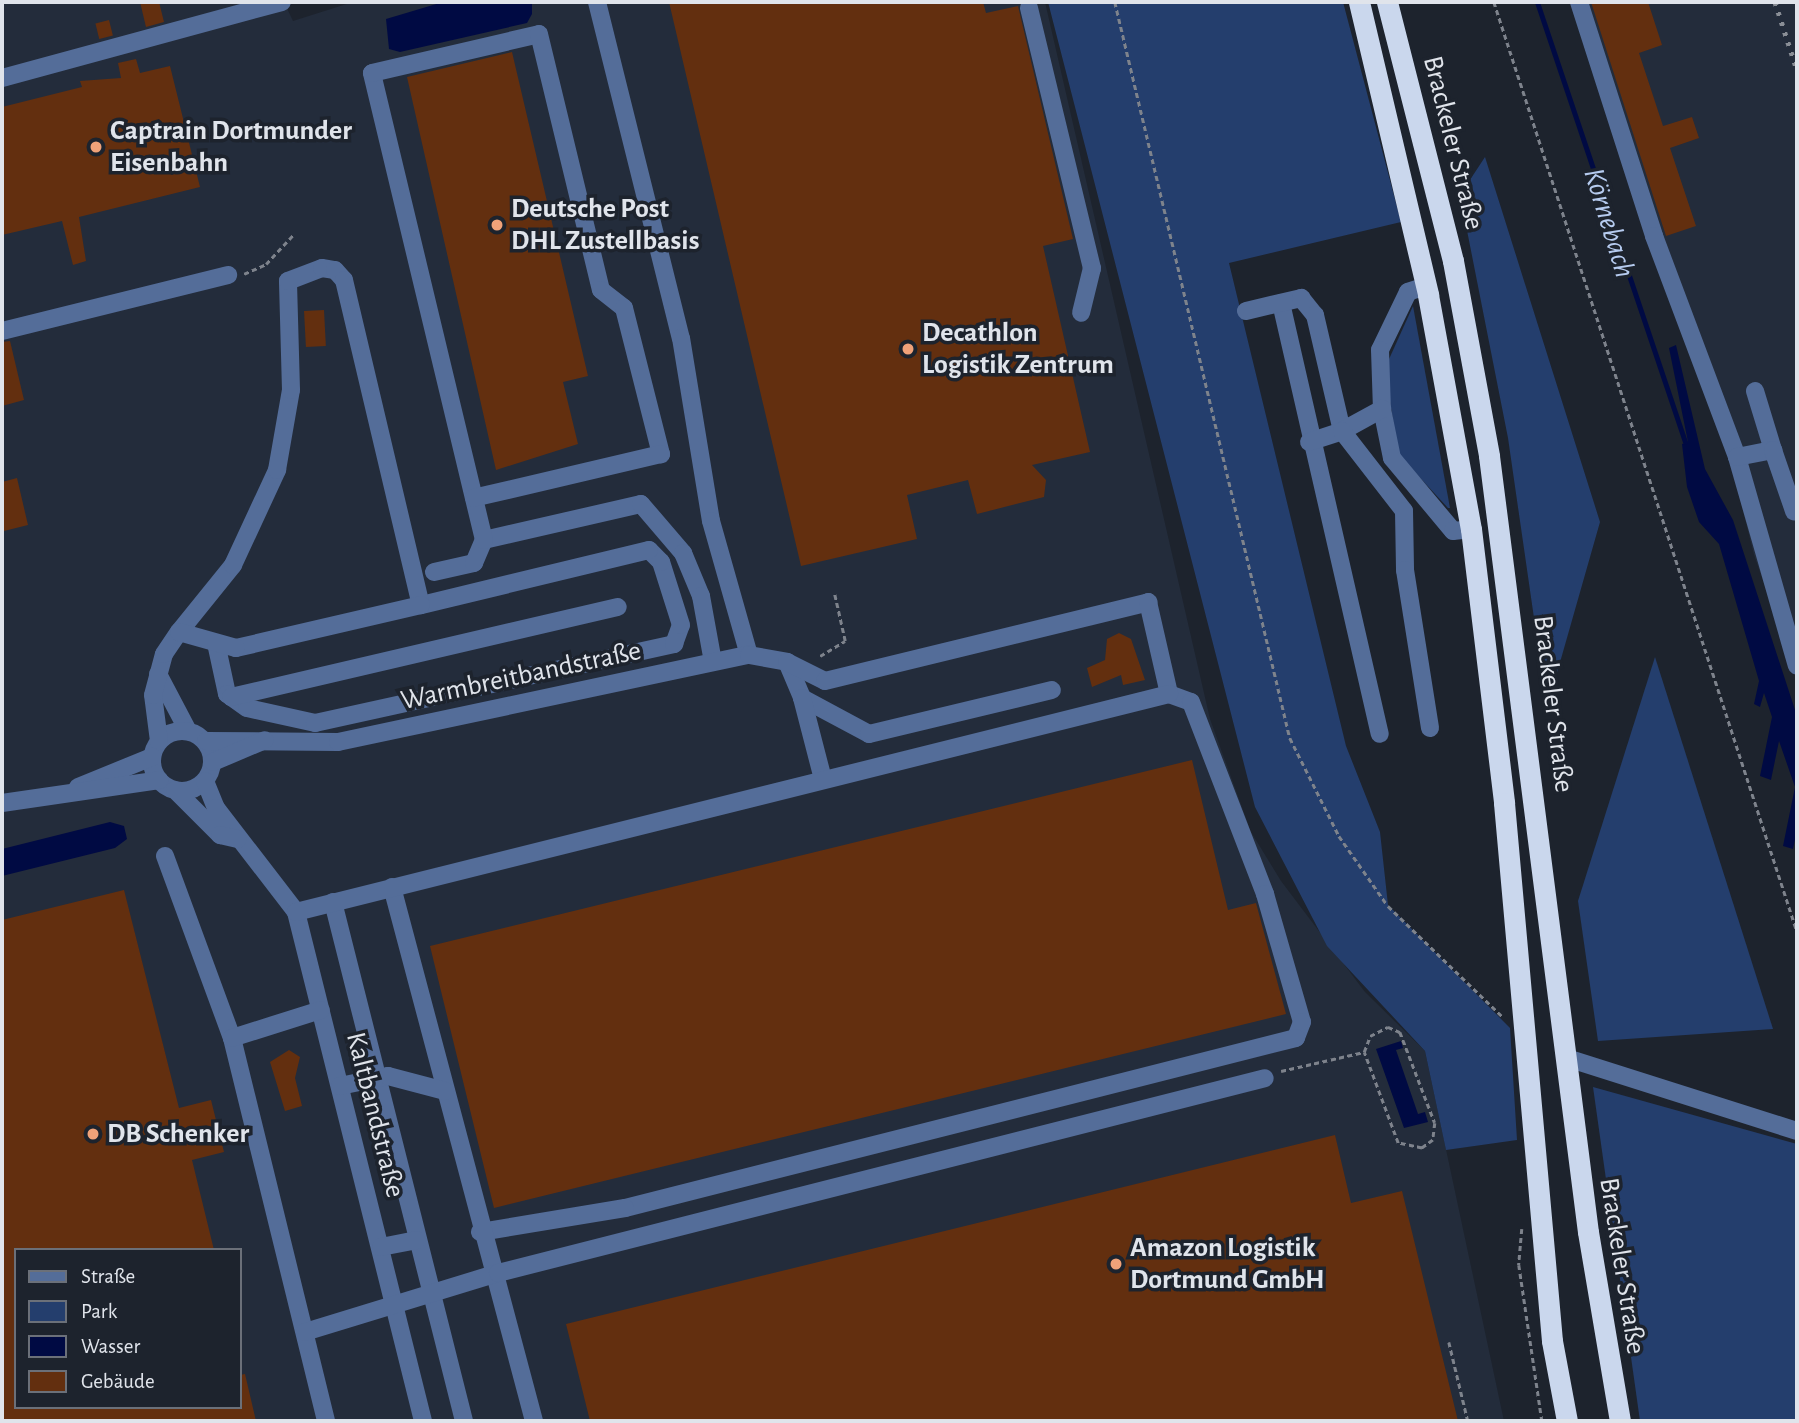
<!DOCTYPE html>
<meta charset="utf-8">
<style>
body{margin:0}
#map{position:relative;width:1799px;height:1423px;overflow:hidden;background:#1d232d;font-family:"Alegreya Sans",sans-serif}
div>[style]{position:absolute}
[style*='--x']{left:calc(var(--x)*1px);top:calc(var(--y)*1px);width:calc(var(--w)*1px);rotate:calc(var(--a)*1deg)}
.built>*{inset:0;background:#232c3b}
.green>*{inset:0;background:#243e6d}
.water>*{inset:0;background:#000a43}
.stream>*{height:5px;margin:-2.5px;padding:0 2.5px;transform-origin:2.5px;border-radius:2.5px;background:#000a43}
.building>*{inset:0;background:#632f0f;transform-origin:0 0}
.path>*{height:2.5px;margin-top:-1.25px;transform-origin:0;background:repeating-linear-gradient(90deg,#7e838c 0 5px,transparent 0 8.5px)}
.minor>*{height:18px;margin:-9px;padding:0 9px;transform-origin:9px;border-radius:9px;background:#546d99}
.minor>.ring{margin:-9px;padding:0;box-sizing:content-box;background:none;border:18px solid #546d99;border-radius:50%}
.highway>*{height:21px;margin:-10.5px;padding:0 10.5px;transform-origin:10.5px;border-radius:10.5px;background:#cad7ed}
.rail>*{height:5px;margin-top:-2.5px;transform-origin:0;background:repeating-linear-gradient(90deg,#898e96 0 3.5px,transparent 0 10.5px)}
.dots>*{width:19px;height:19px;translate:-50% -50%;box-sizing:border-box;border:4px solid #1d232d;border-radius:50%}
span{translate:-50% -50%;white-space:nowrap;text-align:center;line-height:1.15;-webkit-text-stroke:7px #1d232d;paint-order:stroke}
.poi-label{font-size:28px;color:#e0e4eb;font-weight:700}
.left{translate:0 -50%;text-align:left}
.street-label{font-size:28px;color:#e0e4eb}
.water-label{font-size:30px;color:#b6cbef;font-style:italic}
.frame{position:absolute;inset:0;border:4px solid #e0e4eb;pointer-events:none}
.legend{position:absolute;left:14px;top:1248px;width:228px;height:161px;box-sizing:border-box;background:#1d232d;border:2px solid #6b7079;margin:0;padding:9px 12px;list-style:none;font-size:21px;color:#e0e4eb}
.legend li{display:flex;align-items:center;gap:14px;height:35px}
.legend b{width:35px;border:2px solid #6b7079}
</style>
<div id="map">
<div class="built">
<i style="clip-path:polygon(evenodd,2px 2px,284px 2px,293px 21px,353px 2px,1045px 2px,1210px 719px,1251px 832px,1281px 881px,1365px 992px,1425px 1051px,1504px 1421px,2px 1421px,2px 2px,16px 1250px,240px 1250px,240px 1407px,16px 1407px,16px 1250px)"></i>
<i style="clip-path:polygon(1574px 2px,1797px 2px,1797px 678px,1754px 555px,1725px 438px)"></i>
</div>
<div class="green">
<i style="clip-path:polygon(1048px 2px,1343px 2px,1401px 222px,1229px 263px,1346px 746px,1380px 832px,1388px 905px,1510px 1028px,1517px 1140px,1446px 1150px,1425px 1051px,1327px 946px,1255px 807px)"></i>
<i style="clip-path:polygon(1485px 157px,1600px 522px,1547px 708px,1508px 438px,1460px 195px)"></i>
<i style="clip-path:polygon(1413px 306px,1450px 508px,1448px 508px,1398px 454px,1385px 368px)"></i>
<i style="clip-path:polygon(1655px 657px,1773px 1029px,1598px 1041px,1578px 901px)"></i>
<i style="clip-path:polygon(1593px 1087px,1797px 1144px,1797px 1421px,1640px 1421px)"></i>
</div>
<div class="water">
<i style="clip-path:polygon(443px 2px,532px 2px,532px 14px,527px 23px,400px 52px,389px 49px,386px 19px)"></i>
<i style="clip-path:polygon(1676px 345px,1705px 469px,1733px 520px,1797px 716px,1797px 830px,1793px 849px,1783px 846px,1795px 787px,1779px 741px,1771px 780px,1760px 776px,1772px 717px,1764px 693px,1760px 707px,1754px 704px,1759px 681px,1719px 544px,1699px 522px,1687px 487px,1682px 444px,1688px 442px,1669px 348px)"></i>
<i style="clip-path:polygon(110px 822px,124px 826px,127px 839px,115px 848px,2px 876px,2px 849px)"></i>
<i style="clip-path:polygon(1401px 1041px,1403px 1048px,1396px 1050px,1418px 1114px,1425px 1112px,1428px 1122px,1404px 1128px,1376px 1049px)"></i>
</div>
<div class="stream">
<i style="--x:1537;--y:2;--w:464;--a:71.4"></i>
</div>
<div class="building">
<i style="clip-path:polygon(140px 2px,159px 2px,164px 22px,146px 27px)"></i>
<i style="clip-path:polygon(669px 2px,983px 2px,986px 13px,1018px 6px,1073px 239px,1043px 246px,1090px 452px,1032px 465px,1046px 480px,1044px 497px,977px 514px,968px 480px,907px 495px,917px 539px,801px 566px)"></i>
<i style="clip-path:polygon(1591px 2px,1648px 2px,1662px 45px,1639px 53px,1663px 126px,1692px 117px,1699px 138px,1670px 148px,1696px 226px,1666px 236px)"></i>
<i style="left:109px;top:20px;width:16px;height:14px;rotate:76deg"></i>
<i style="clip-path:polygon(512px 52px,588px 376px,563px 382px,578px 444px,496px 470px,407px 77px)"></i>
<i style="clip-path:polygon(136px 59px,140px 73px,170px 66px,200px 187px,79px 217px,86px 261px,73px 265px,62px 221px,2px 235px,2px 107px,82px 87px,80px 81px,121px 78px,118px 63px)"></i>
<i style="left:324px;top:310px;width:36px;height:20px;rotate:87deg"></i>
<i style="clip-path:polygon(10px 341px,24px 400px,2px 406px,2px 342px)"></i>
<i style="clip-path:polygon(17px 478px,28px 525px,4px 531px,2px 482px)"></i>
<i style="clip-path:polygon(1119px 633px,1131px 639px,1145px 680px,1123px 685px,1121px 675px,1092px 687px,1087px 668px,1105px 660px,1107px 639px)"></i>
<i style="clip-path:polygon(1192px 760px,1228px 910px,1256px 903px,1286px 1014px,494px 1208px,430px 946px)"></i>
<i style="clip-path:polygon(124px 890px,179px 1108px,211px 1100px,224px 1152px,192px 1160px,214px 1250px,16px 1250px,16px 1407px,240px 1407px,240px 1375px,245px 1374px,256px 1421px,2px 1421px,2px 920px)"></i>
<i style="clip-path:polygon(289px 1050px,300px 1057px,295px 1078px,302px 1106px,285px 1111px,270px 1062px)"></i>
<i style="clip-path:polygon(1335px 1135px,1351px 1203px,1402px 1191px,1458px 1421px,590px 1421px,566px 1324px)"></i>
</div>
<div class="path">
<i style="--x:1115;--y:2;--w:757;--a:76.63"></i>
<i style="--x:1290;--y:738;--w:110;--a:63.4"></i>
<i style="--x:1339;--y:836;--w:85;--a:55"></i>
<i style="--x:1388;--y:906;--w:161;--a:44"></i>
<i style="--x:1494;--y:2;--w:977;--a:71.94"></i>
<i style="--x:244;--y:274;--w:24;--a:-24"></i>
<i style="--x:266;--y:264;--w:41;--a:-47"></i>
<i style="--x:820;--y:656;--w:29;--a:-31"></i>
<i style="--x:845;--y:641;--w:50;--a:-102.7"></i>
<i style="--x:1281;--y:1071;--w:85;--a:-12.9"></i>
<i style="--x:1364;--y:1052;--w:17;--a:-69"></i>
<i style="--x:1370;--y:1036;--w:20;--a:-27"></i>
<i style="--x:1388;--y:1027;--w:13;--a:23"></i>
<i style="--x:1400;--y:1032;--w:97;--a:69"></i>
<i style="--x:1435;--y:1123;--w:17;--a:97"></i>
<i style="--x:1433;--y:1140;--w:14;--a:144"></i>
<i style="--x:1422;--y:1148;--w:25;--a:-168"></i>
<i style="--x:1398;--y:1143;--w:97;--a:-110.5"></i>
<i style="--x:1522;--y:1229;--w:36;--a:95"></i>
<i style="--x:1519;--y:1265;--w:158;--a:81.6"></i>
<i style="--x:1449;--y:1342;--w:81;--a:76.5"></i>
</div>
<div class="minor">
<i style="--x:597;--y:2;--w:346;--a:76"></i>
<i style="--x:681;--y:338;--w:185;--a:80.7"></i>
<i style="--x:711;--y:521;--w:139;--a:74.2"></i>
<i style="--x:1579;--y:2;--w:246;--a:72.2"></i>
<i style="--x:1654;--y:236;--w:236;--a:69.4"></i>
<i style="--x:1737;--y:457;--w:217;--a:74"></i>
<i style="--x:1029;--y:8;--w:268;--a:76.4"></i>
<i style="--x:1092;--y:268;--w:46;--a:103.7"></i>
<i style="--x:2;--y:78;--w:290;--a:-15.2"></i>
<i style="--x:1426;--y:286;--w:19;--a:162"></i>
<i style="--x:1408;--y:292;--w:64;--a:115.8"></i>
<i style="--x:1380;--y:350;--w:59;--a:88.1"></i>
<i style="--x:1382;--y:409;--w:50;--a:78.5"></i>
<i style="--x:1392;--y:458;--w:95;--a:50.1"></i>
<i style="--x:1453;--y:531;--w:18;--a:-6"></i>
<i style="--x:1281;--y:303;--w:442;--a:77.1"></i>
<i style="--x:1246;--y:311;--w:57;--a:-13.3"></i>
<i style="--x:1301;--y:298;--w:22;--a:51"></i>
<i style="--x:1315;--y:315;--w:119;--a:76.9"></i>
<i style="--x:1342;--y:431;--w:46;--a:-28.8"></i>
<i style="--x:2;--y:331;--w:233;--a:-13.9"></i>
<i style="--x:1755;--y:391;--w:62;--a:73"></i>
<i style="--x:1309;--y:442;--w:35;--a:-18"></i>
<i style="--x:1342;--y:431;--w:101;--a:52.2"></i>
<i style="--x:1404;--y:511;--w:59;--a:89"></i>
<i style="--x:1405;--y:570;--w:160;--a:81"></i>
<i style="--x:1737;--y:457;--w:37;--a:-11"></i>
<i style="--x:1773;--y:450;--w:65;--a:71"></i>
<i style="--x:484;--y:540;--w:161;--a:-12.9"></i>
<i style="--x:641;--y:504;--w:65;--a:49.4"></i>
<i style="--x:683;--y:553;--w:47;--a:67.3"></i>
<i style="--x:701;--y:596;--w:67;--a:79.7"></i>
<i style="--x:434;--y:572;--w:41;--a:-12.7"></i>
<i style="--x:474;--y:563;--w:25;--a:-67"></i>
<i style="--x:484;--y:540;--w:480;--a:-103.5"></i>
<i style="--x:372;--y:73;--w:171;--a:-13.1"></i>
<i style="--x:539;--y:34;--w:263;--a:76.4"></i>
<i style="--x:601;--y:290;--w:29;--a:38"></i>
<i style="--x:624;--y:308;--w:151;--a:75.8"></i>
<i style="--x:661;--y:454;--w:192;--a:166.8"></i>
<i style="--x:216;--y:643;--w:52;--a:77.8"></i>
<i style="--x:227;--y:694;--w:24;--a:35"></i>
<i style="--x:247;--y:708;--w:70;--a:12.4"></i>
<i style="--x:315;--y:723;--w:368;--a:-12.4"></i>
<i style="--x:674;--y:644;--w:20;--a:-70"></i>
<i style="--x:681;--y:625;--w:66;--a:-107.6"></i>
<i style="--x:661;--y:562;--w:17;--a:-135"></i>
<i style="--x:649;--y:550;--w:235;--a:166.4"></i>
<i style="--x:787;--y:662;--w:39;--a:67"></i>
<i style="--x:802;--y:698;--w:76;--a:28.2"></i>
<i style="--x:869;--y:734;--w:188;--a:-13.5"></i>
<i style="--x:158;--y:674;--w:64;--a:62.2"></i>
<i style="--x:231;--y:697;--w:397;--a:-13.1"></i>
<i style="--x:802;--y:698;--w:84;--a:75.5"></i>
<i class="ring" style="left:152px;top:731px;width:42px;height:42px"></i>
<i style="--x:159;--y:741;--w:46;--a:-97.4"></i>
<i style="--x:153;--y:695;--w:42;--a:-75"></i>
<i style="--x:164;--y:654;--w:27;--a:-56"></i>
<i style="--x:179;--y:632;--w:86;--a:-51.1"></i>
<i style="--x:233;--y:565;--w:105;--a:-65.1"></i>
<i style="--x:277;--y:470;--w:81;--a:-80.1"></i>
<i style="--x:291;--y:390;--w:109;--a:-91.6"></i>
<i style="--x:288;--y:281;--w:36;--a:-21"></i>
<i style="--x:322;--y:268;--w:13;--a:9"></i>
<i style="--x:335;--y:270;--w:13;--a:48"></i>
<i style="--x:344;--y:280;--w:334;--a:76.7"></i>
<i style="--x:421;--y:605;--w:190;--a:166.9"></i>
<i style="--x:236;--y:648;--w:59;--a:-164.3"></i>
<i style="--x:206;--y:741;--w:132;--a:0.4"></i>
<i style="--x:338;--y:742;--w:420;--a:-12"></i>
<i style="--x:749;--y:655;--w:39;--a:10"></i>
<i style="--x:787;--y:662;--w:42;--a:26.6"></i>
<i style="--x:825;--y:681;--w:333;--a:-13.7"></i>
<i style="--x:1148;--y:602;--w:94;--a:77.1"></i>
<i style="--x:1169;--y:694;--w:23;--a:20"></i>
<i style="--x:1191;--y:702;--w:206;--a:68.9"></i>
<i style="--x:1265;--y:894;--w:133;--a:73.9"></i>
<i style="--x:1302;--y:1022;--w:17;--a:111"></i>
<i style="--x:1296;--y:1038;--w:692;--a:165.78"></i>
<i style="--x:625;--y:1208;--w:147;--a:170.6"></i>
<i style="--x:213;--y:762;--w:56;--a:-22.9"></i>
<i style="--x:205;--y:781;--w:29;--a:68"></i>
<i style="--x:216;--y:808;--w:131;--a:52.4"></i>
<i style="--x:296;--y:912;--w:525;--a:75.99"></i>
<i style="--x:78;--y:787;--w:80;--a:-22.1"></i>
<i style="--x:175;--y:790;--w:64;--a:45"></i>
<i style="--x:220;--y:835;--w:18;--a:13"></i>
<i style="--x:2;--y:803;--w:159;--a:-8.3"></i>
<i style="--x:165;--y:856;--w:194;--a:69.8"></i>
<i style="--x:232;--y:1038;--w:394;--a:76.2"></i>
<i style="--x:392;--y:887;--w:553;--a:75.11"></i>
<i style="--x:333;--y:902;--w:535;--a:75.83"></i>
<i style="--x:296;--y:912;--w:900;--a:-14.02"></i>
<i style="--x:232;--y:1038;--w:93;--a:-17.5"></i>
<i style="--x:1567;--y:1058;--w:241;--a:17.6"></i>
<i style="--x:340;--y:1086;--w:49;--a:-11.8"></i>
<i style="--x:388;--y:1076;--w:59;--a:14.7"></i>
<i style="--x:381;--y:1247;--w:36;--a:-11"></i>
<i style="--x:305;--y:1332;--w:202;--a:-17"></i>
<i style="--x:498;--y:1273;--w:791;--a:-14.26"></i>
</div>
<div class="highway">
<i style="--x:1359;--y:2;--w:301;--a:76.7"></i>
<i style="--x:1428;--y:295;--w:238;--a:79.6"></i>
<i style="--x:1471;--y:529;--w:276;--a:83.1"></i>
<i style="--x:1504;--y:803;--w:540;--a:84.9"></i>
<i style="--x:1552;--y:1341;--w:81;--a:79.4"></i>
<i style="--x:1387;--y:2;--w:267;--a:75.7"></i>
<i style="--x:1453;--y:261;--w:198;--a:79.5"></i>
<i style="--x:1489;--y:456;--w:782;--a:82.73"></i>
<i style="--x:1588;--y:1232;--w:192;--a:80.4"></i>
</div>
<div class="rail">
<i style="--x:1775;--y:2;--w:71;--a:72.1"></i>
</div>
<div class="dots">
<i style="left:96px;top:147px;background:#f0a279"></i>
<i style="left:497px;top:225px;background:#f0a279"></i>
<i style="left:908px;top:349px;background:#f0a279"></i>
<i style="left:93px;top:1134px;background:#f0a279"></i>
<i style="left:1116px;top:1264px;background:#f0a279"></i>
</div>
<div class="poi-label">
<span class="left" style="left:110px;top:147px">Captrain Dortmunder<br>Eisenbahn</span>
<span class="left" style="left:511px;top:225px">Deutsche Post<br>DHL Zustellbasis</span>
<span class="left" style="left:922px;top:349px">Decathlon<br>Logistik Zentrum</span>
<span class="left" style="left:107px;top:1134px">DB Schenker</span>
<span class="left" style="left:1130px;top:1264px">Amazon Logistik<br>Dortmund GmbH</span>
</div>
<div class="street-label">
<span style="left:1453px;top:143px;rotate:76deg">Brackeler Straße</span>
<span style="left:521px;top:676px;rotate:-12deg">Warmbreitbandstraße</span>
<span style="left:1553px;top:704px;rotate:83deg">Brackeler Straße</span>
<span style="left:375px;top:1115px;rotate:76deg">Kaltbandstraße</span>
<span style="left:1622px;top:1266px;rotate:81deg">Brackeler Straße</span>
</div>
<div class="water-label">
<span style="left:1609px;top:223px;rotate:73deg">Körnebach</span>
</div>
<div class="frame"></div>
<ul class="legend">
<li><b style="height:9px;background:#546d99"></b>Straße</li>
<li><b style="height:19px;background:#243e6d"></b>Park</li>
<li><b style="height:19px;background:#000a43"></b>Wasser</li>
<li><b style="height:19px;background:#632f0f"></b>Gebäude</li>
</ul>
</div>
